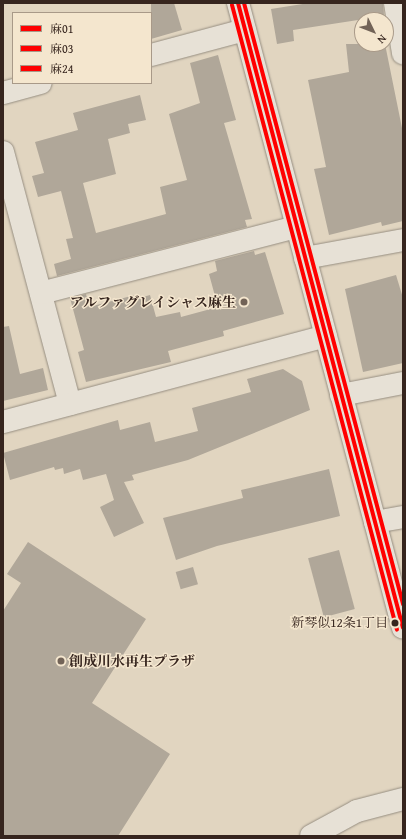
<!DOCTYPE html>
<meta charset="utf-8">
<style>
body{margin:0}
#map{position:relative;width:406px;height:839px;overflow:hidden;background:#e1d5c0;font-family:"Gentium Book Plus","Noto Serif JP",serif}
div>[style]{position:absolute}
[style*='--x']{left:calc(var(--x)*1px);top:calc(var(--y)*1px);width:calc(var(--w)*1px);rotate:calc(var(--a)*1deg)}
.building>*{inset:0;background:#b0a799;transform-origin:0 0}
.roads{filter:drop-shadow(0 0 1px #968e81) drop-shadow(0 0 1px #968e81)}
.minor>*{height:22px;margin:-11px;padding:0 11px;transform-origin:11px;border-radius:11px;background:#e7e1d6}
.secondary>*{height:22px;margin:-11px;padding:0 11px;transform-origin:11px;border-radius:11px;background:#e7e1d6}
.bus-1>*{height:4px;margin:-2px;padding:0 2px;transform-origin:2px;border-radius:2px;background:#f00}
.bus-2>*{height:4px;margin:-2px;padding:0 2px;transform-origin:2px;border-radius:2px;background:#f00}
.bus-3>*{height:4px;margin:-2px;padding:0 2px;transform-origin:2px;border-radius:2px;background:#f00}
.dots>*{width:11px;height:11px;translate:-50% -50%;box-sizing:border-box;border:2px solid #f4e6ce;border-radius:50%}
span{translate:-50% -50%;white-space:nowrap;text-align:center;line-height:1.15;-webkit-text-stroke:3px #f4e6ce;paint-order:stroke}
.bus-label{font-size:13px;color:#36251e}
.right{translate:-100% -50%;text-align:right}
.poi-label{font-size:14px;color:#36251e;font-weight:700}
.left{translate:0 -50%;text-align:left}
.frame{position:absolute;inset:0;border:4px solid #36251e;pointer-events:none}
.legend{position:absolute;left:12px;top:12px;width:140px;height:72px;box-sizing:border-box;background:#f4e6ce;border:1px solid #a89988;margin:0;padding:5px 7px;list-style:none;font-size:12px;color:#36251e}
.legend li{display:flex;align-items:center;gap:8px;height:20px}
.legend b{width:20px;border:1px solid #a89988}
.north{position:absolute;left:354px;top:12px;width:40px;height:40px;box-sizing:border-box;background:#f4e6ce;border:1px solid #a89988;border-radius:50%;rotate:133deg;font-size:11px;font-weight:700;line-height:16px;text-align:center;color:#36251e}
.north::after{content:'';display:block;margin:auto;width:14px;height:18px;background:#726357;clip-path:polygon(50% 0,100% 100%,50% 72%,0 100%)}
</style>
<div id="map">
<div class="building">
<i style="clip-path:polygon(151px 3px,174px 3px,182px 30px,151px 39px)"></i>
<i style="clip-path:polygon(309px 3px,383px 3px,384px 16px,293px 30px,294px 41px,277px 44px,271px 9px)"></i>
<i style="clip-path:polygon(346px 44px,385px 44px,403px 133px,403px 221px,382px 226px,381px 222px,329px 235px,314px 169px,326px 167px,308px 80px,349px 72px)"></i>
<i style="clip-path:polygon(218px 55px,236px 120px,224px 123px,252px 219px,245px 220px,247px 227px,57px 276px,54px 264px,71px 259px,66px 239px,73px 238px,61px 191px,38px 197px,32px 176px,44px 173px,35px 142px,78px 130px,73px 113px,140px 95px,146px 120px,128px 124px,130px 133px,108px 139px,116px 174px,83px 183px,96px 233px,166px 214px,160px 187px,187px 180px,169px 114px,200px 103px,190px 63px)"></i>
<i style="clip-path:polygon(254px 251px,255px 255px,265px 252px,284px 314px,223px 331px,224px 336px,168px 351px,171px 362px,86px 382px,78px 352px,84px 350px,70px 298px,86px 294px,89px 307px,135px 295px,136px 299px,150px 295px,156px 317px,180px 312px,181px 317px,218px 307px,209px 274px,217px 271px,215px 261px)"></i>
<i style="clip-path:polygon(396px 275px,403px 298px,403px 363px,363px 372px,345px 289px)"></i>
<i style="clip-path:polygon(9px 326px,20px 374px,43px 368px,48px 390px,3px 401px,3px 327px)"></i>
<i style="clip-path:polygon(283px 369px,302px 381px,310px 410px,188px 460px,132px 475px,134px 480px,124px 482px,144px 523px,114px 537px,100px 507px,114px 500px,106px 474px,83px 480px,80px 469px,64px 474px,63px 468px,55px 470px,54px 467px,10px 480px,3px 453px,118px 420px,120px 430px,150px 422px,155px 442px,198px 431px,192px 408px,251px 392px,247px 379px)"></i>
<i style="clip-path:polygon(329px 469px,340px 516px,217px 546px,176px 560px,163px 518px,243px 498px,241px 490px)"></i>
<i style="clip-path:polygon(28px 542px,146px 619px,92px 703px,170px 754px,118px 836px,3px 836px,3px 611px,21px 583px,7px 574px)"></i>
<i style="left:339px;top:550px;width:61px;height:32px;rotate:75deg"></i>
<i style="left:193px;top:567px;width:18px;height:18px;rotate:74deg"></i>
</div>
<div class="roads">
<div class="minor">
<i style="--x:395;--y:3;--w:51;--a:80.9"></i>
<i style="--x:151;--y:55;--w:97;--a:-14.9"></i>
<i style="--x:3;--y:93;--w:39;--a:-15"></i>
<i style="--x:3;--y:152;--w:261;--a:75.1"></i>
<i style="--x:305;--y:258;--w:100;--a:-10.4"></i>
<i style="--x:41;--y:293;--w:264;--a:-14.5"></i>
<i style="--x:341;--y:395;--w:63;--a:-11"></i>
<i style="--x:3;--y:422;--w:334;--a:-14.9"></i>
<i style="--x:375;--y:522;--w:28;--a:-10"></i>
<i style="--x:311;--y:836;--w:52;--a:-28.5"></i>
<i style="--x:357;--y:811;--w:48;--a:-14.6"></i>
</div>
<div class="secondary">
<i style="--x:238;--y:3;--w:646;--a:75.21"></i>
</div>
</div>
<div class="bus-1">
<i style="--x:238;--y:3;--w:646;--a:75.21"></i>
</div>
<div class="bus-2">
<i style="--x:232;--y:5;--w:646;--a:75.21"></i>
</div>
<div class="bus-3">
<i style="--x:244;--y:3;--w:622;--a:75.18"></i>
</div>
<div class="dots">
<i style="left:244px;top:302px;background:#726357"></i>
<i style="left:395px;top:623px;background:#36251e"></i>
<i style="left:61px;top:661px;background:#726357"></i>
</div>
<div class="bus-label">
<span class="right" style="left:388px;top:623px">新琴似12条1丁目</span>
</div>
<div class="poi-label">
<span class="right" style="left:236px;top:302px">アルファグレイシャス麻生</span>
<span class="left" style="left:69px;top:661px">創成川水再生プラザ</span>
</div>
<div class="frame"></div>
<ul class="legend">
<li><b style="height:5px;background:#f00"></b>麻01</li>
<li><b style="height:5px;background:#f00"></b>麻03</li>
<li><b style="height:5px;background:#f00"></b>麻24</li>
</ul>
<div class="north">N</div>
</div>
